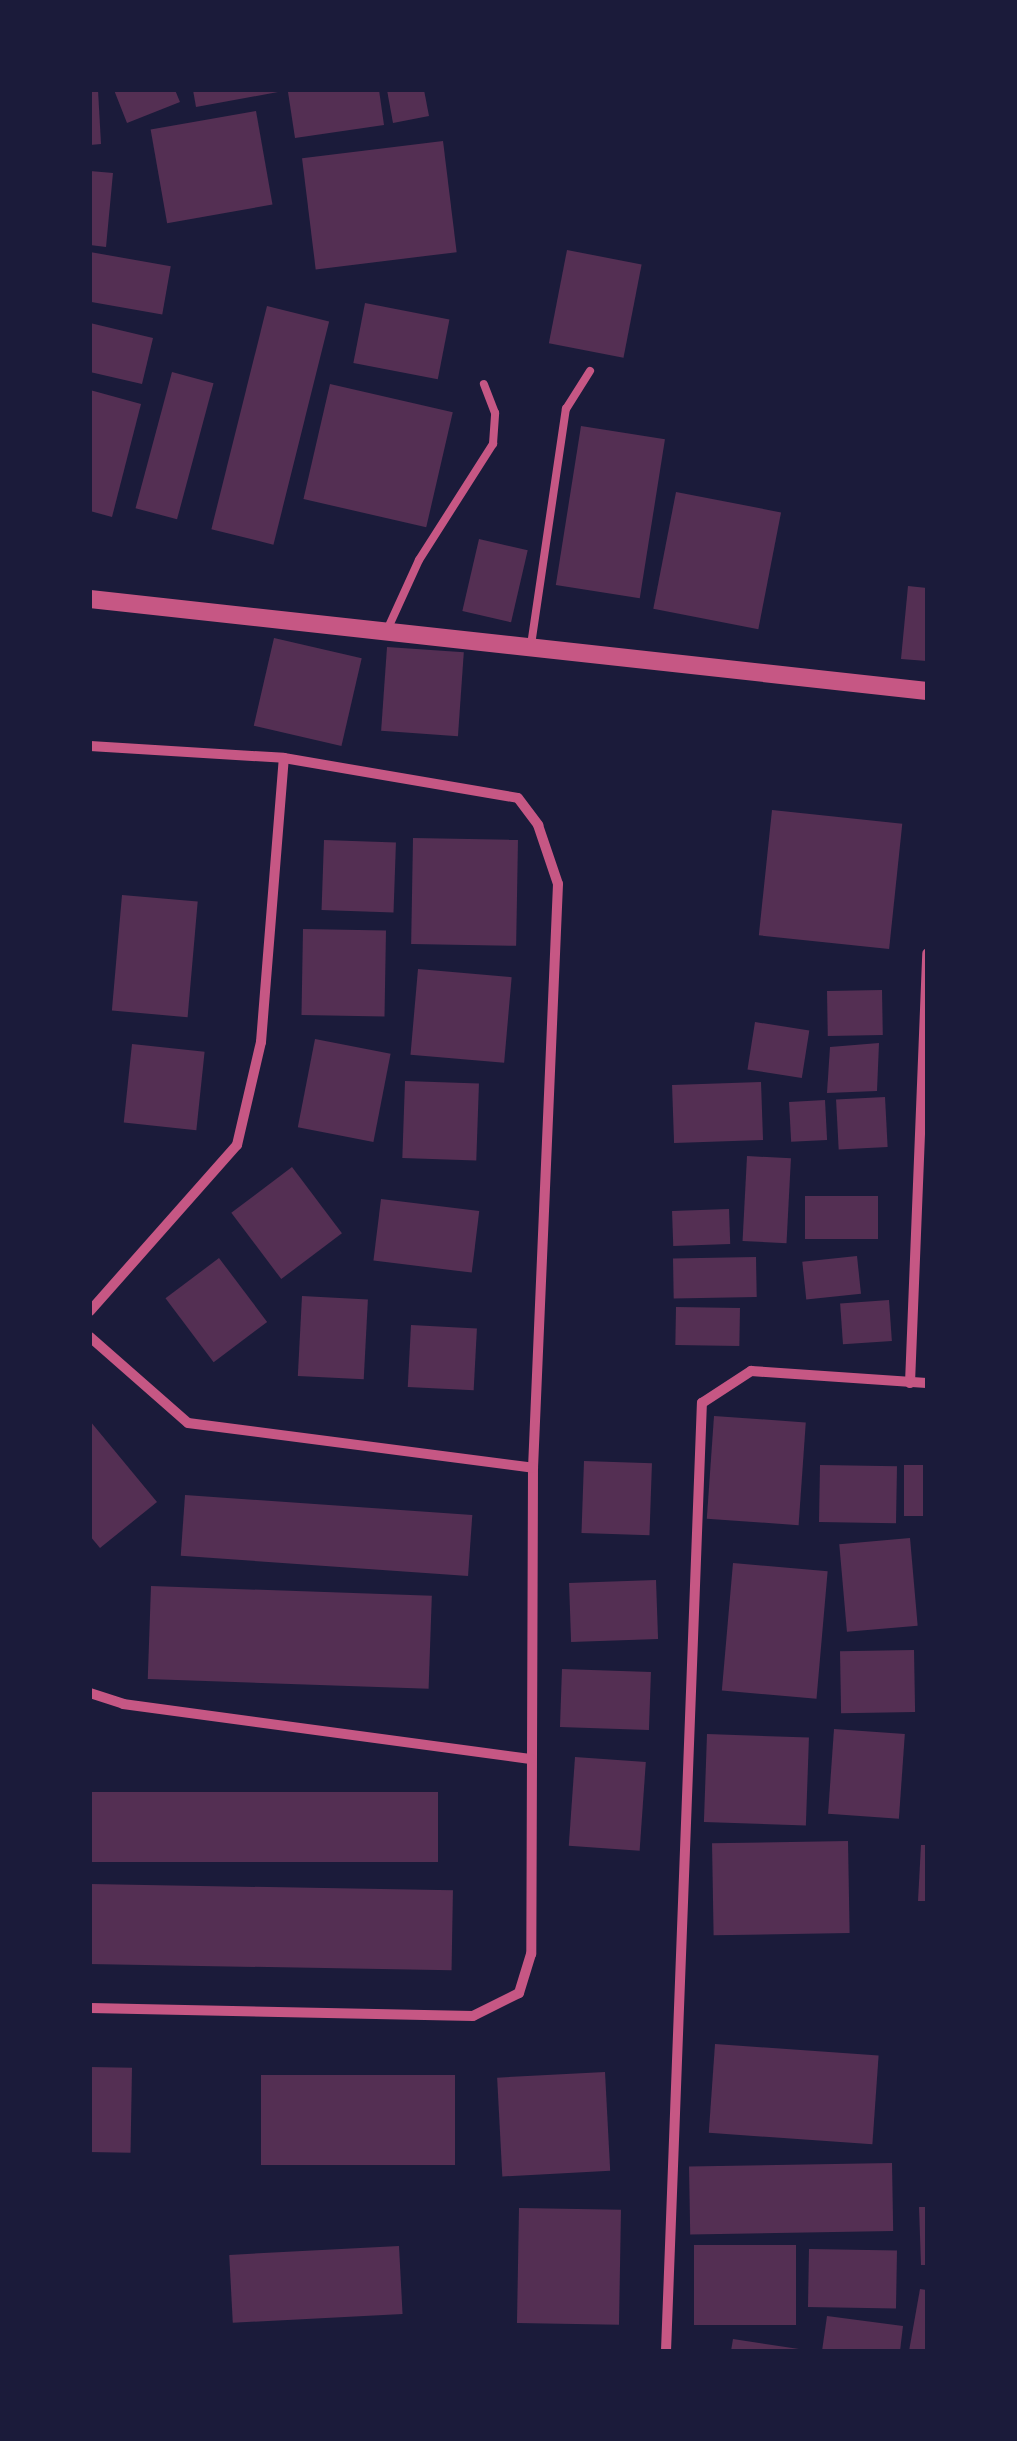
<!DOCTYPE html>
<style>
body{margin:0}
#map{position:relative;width:1017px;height:2441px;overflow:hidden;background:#1b1b3a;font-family:Merriweather,serif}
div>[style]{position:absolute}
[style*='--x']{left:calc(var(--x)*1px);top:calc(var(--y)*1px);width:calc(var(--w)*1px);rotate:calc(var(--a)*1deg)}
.building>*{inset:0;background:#542f53;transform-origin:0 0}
.service>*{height:8px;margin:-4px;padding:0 4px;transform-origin:4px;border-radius:4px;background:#c65784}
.minor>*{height:10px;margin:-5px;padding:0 5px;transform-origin:5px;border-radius:5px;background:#c65784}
.tertiary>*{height:18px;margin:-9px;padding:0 9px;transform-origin:9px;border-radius:9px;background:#c65784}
span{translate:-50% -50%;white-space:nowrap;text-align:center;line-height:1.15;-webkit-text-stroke:9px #1b1b3a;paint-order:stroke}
.frame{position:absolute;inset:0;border:92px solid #1b1b3a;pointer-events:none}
</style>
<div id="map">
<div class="building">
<i style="clip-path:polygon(90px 90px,98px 90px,101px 144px,90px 145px)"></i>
<i style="clip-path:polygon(114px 90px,175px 90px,180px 102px,127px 123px)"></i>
<i style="clip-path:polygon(193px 90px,278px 90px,278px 92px,196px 107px)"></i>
<i style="clip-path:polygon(301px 90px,379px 90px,384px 125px,295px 138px,288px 92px)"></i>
<i style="clip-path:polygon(387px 90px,424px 90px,429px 116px,393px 123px)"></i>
<i style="left:256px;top:111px;width:95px;height:107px;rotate:80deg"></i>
<i style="left:443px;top:141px;width:112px;height:142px;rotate:83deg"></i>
<i style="clip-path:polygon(90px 171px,113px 173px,106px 247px,90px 245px)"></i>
<i style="left:567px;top:250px;width:76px;height:95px;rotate:11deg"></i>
<i style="left:90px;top:252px;width:82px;height:49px;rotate:10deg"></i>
<i style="left:365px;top:303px;width:86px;height:61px;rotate:11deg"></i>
<i style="left:267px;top:306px;width:64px;height:230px;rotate:14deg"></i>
<i style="clip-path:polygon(90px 323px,153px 338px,142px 384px,90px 372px)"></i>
<i style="left:172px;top:372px;width:43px;height:141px;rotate:15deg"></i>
<i style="left:330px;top:384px;width:126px;height:118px;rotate:13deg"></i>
<i style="clip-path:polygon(90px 390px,141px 404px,112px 517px,90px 511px)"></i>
<i style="left:581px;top:426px;width:85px;height:161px;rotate:9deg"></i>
<i style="left:676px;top:492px;width:107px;height:119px;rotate:11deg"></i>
<i style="left:479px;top:539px;width:50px;height:74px;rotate:13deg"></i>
<i style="clip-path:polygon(908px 586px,927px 588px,927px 661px,901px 659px)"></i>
<i style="left:274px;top:638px;width:90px;height:90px;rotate:13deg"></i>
<i style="left:387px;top:647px;width:77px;height:84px;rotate:4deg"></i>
<i style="left:772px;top:810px;width:131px;height:126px;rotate:6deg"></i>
<i style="left:413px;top:838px;width:105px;height:106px;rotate:1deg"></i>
<i style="left:324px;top:840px;width:72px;height:70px;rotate:2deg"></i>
<i style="left:122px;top:895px;width:76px;height:116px;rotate:5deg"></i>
<i style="left:303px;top:929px;width:83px;height:86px;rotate:1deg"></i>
<i style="left:418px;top:969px;width:94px;height:86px;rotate:5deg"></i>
<i style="left:882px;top:990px;width:45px;height:55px;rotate:89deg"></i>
<i style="left:755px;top:1022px;width:55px;height:48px;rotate:9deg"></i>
<i style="left:315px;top:1039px;width:77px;height:90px;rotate:11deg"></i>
<i style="clip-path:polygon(879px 1043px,877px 1091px,827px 1093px,830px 1047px)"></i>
<i style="left:132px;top:1044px;width:73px;height:79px;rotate:6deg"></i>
<i style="left:405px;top:1081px;width:74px;height:77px;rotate:2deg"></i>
<i style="left:761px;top:1082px;width:58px;height:89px;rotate:88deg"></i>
<i style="left:885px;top:1097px;width:50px;height:49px;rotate:87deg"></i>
<i style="left:825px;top:1100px;width:40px;height:36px;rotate:87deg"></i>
<i style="left:747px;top:1156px;width:44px;height:85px;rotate:3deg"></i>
<i style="left:292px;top:1167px;width:83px;height:76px;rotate:53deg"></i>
<i style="left:805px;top:1196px;width:73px;height:43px"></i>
<i style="left:381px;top:1199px;width:99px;height:62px;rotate:7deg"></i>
<i style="left:729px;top:1209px;width:35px;height:57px;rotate:88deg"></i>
<i style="left:857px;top:1256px;width:38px;height:55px;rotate:84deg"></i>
<i style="left:756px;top:1257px;width:40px;height:83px;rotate:89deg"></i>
<i style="left:219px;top:1258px;width:80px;height:67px;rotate:53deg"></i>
<i style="left:302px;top:1296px;width:66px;height:80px;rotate:3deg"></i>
<i style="left:889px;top:1300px;width:41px;height:49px;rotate:86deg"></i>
<i style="left:676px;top:1307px;width:64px;height:38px;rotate:1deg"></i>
<i style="left:411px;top:1325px;width:66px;height:62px;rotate:3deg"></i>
<i style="left:714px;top:1416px;width:92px;height:103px;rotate:4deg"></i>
<i style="clip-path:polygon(90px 1421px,157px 1502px,100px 1548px,90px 1536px)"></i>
<i style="left:584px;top:1461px;width:68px;height:72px;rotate:2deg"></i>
<i style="left:820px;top:1465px;width:77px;height:57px;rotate:1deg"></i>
<i style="left:904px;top:1465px;width:19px;height:51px"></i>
<i style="left:185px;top:1495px;width:288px;height:61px;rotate:4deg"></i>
<i style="left:910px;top:1538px;width:88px;height:71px;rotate:85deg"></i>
<i style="left:733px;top:1563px;width:95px;height:128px;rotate:5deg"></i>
<i style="left:656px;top:1580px;width:59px;height:87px;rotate:88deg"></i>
<i style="left:151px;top:1586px;width:281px;height:93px;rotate:2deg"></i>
<i style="left:914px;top:1650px;width:62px;height:74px;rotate:89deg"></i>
<i style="left:562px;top:1669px;width:89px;height:58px;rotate:2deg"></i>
<i style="left:834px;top:1729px;width:71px;height:85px;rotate:4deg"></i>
<i style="left:707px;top:1734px;width:102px;height:88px;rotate:2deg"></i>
<i style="left:575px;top:1757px;width:71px;height:89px;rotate:4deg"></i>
<i style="left:438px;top:1792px;width:70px;height:348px;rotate:90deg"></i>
<i style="left:848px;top:1841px;width:92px;height:136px;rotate:89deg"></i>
<i style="clip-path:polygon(921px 1845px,927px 1845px,927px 1901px,918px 1901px)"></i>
<i style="left:90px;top:1884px;width:363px;height:80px;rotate:1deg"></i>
<i style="left:715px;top:2044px;width:164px;height:89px;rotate:4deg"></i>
<i style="left:90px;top:2067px;width:42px;height:85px;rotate:1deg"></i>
<i style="left:605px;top:2072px;width:99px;height:108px;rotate:87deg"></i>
<i style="left:261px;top:2075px;width:194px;height:90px"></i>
<i style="left:892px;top:2163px;width:68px;height:203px;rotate:89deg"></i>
<i style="clip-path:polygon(919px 2207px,927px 2207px,927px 2265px,921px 2265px)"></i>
<i style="left:519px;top:2208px;width:102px;height:115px;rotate:1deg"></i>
<i style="left:694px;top:2245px;width:102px;height:80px"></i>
<i style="left:399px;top:2246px;width:68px;height:170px;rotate:87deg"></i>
<i style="left:809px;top:2249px;width:88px;height:58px;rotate:1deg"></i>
<i style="clip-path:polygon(920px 2289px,927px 2290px,927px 2351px,909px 2351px)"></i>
<i style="clip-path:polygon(827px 2316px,903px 2326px,900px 2351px,822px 2351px)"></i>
<i style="clip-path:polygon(733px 2339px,799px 2349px,799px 2351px,731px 2351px)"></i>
</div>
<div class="service">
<i style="--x:388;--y:628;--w:75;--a:-65.5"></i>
<i style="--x:419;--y:560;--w:138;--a:-57.5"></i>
<i style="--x:493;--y:444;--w:31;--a:-86"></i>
<i style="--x:495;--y:413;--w:31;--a:-111"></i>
<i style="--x:531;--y:645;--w:239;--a:-81.6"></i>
<i style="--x:566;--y:409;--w:45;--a:-57.7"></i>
</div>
<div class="minor">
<i style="--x:90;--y:746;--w:194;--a:3.5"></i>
<i style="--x:284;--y:758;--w:237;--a:9.7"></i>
<i style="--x:518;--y:798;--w:34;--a:53"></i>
<i style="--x:538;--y:825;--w:62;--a:71.3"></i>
<i style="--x:558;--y:884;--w:585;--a:92.45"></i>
<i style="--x:533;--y:1468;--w:486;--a:90.2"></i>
<i style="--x:531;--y:1954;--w:41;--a:107.1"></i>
<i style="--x:519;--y:1993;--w:51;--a:153.4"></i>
<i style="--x:473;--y:2016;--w:383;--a:-178.8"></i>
<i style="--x:90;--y:1311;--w:222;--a:-48.5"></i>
<i style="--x:237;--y:1145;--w:106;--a:-76.9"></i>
<i style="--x:261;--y:1042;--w:285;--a:-85.4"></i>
<i style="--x:90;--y:1337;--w:130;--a:41.3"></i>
<i style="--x:188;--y:1423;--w:348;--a:7.4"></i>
<i style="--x:910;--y:1383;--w:430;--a:-87.7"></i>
<i style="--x:90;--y:1693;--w:35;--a:18"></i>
<i style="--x:123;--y:1704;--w:411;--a:7.7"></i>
<i style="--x:666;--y:2351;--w:949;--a:-87.83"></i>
<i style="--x:702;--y:1403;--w:59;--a:-33.1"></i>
<i style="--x:751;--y:1371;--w:176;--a:3.9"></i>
</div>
<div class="tertiary">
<i style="--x:90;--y:599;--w:842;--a:6.27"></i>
</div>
<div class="frame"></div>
</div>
